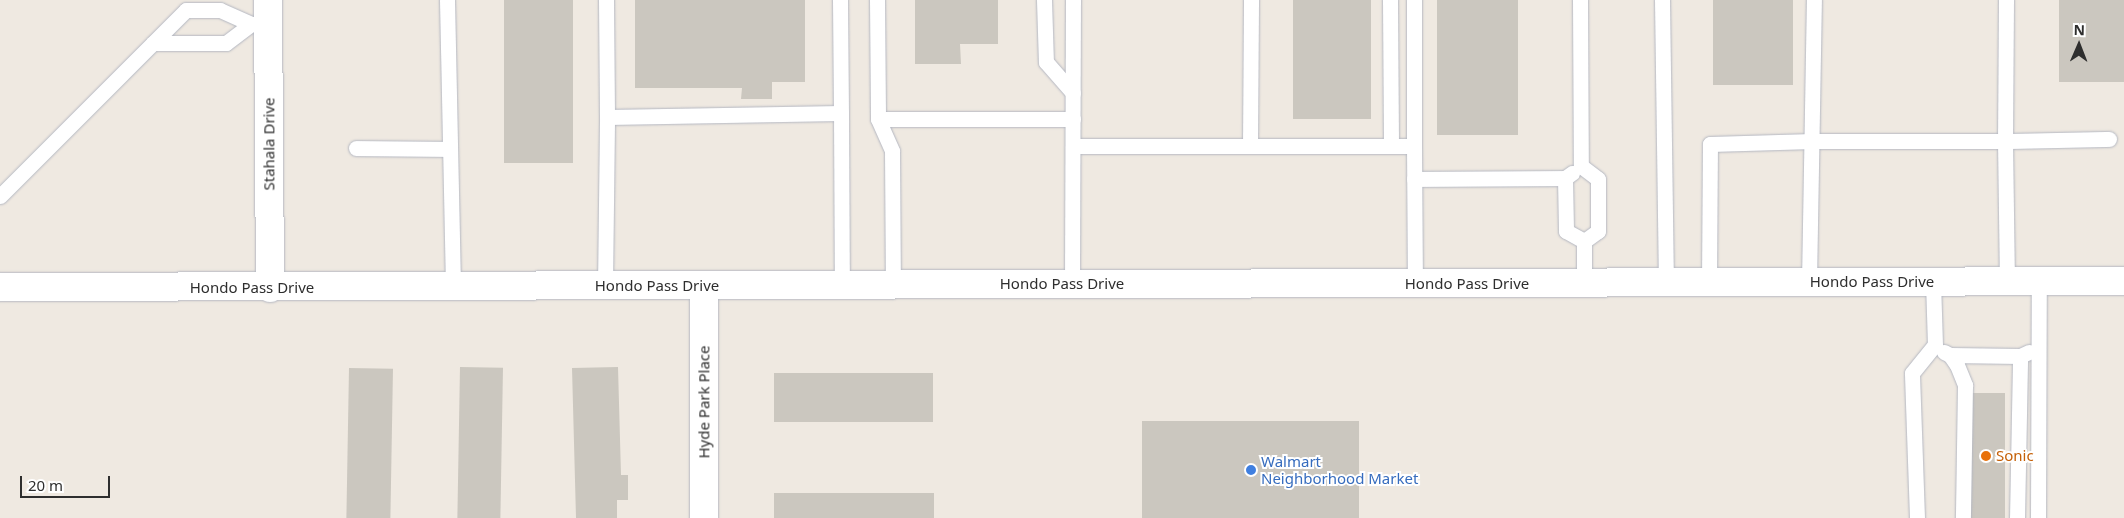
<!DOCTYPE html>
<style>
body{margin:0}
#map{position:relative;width:2124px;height:518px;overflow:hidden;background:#efe9e1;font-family:"Noto Sans",sans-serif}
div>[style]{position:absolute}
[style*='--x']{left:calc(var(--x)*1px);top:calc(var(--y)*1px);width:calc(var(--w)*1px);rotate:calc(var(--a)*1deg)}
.building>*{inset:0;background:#cbc7bf;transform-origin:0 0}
.roads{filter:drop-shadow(0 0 1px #b4b7c1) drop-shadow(0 0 1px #b4b7c1)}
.lane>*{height:15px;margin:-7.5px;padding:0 7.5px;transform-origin:7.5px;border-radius:7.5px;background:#fff}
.street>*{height:28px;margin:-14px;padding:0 14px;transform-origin:14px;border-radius:14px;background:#fff}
.secondary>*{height:28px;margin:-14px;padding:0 14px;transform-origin:14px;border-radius:14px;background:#fff}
.dots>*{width:14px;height:14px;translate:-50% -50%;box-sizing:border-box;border:2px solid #fff;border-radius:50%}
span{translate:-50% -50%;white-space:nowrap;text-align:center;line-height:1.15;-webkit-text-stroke:4px #fff;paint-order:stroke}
.street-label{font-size:15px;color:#2e2e2e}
.food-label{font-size:15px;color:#c56008}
.left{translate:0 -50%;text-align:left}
.shop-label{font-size:15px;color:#366cbe}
.north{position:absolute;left:2054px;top:20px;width:50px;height:50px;-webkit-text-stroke:4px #fff;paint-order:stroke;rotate:1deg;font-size:14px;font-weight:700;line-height:20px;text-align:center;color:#2e2e2e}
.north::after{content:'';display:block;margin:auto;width:18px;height:22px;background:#2e2e2e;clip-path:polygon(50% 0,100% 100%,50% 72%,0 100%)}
.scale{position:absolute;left:20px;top:476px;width:90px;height:22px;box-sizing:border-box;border:2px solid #2e2e2e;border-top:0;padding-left:6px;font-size:15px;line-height:18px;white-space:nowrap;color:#2e2e2e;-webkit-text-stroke:4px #fff;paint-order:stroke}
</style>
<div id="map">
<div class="building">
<i style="left:504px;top:0;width:69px;height:163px"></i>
<i style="clip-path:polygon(635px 0,805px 0,805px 82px,772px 82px,772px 99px,741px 99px,742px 88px,635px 88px)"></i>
<i style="clip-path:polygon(915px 0,998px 0,998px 44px,960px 44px,961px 64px,915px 64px)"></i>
<i style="left:1293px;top:0;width:78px;height:119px"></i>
<i style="left:1437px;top:0;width:81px;height:135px"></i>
<i style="left:1713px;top:0;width:80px;height:85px"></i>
<i style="left:2059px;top:0;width:65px;height:82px"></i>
<i style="left:460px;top:367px;width:43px;height:151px;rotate:1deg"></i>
<i style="clip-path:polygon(618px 367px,621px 475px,628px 475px,628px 500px,617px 500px,617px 518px,576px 518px,572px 368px)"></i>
<i style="left:349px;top:368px;width:44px;height:150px;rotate:1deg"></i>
<i style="left:774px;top:373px;width:159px;height:49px"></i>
<i style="left:2005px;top:393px;width:125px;height:38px;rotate:90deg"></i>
<i style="left:1142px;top:421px;width:217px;height:97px"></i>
<i style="left:774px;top:493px;width:160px;height:25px"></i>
</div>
<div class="roads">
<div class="lane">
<i style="--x:447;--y:0;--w:287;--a:88.8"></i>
<i style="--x:606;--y:0;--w:117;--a:89.5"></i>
<i style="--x:840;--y:0;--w:113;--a:89.5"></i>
<i style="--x:877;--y:0;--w:119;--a:89.5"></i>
<i style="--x:878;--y:119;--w:35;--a:66"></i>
<i style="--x:892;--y:151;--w:133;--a:89.6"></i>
<i style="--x:1044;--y:0;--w:62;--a:88.2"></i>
<i style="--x:1046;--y:62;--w:41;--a:48.9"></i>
<i style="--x:1390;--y:0;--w:146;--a:89.6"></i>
<i style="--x:1580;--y:0;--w:166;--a:89.7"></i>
<i style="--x:1662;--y:0;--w:283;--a:89.2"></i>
<i style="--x:2006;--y:0;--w:141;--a:90.4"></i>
<i style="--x:2005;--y:141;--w:104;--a:-1.1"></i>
<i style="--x:153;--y:43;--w:73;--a:0"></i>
<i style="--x:226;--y:43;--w:31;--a:-37"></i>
<i style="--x:878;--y:119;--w:195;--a:0"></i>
<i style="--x:1073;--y:146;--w:341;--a:0"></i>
<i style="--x:1414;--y:146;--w:138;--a:89.6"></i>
<i style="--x:1250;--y:146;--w:146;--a:-89.6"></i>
<i style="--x:1414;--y:146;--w:146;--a:-90"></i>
<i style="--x:356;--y:148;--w:92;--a:0.6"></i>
<i style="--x:1581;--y:166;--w:21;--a:37"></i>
<i style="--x:1598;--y:179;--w:52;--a:90"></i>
<i style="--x:1598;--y:231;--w:17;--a:144"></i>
<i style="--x:1572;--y:173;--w:9;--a:144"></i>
<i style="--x:1565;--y:178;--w:53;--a:88.9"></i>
<i style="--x:1566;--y:231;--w:21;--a:29"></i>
<i style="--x:1414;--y:179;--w:151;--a:-0.4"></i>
<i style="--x:0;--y:196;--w:263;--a:-45"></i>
<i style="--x:186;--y:10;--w:34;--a:0"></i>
<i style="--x:220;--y:10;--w:34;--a:24"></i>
<i style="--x:251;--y:24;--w:17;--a:0"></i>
<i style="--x:1584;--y:241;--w:43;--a:90"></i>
<i style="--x:1809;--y:282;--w:282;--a:-89"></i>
<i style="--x:1072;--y:283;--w:283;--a:-89.8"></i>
<i style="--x:1709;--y:283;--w:139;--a:-89.6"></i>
<i style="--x:1710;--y:144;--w:103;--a:-1.7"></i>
<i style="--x:1813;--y:141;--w:192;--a:0"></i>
<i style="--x:2005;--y:141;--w:141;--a:89.2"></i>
<i style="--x:605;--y:286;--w:169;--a:-89.3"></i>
<i style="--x:607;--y:117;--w:234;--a:-1"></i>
<i style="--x:841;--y:113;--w:171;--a:89.7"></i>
<i style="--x:1944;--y:352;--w:7;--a:27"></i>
<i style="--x:1950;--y:355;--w:70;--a:0.8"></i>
<i style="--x:2020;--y:356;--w:10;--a:-24"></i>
<i style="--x:1950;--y:355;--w:12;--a:55"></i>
<i style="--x:1957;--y:365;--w:22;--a:68"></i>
<i style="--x:1965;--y:385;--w:133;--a:90.9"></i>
<i style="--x:1917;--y:518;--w:145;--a:-92"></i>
<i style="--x:1912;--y:373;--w:36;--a:-51"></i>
<i style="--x:1935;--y:345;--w:64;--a:-91.8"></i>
<i style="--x:2017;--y:518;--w:162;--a:-88.9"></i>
<i style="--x:2038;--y:518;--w:237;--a:-89.8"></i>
</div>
<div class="street">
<i style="--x:704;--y:286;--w:232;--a:90"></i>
</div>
<div class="secondary">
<i style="--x:268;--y:0;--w:288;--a:89.6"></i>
<i style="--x:0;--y:287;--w:2124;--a:-0.16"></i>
</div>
</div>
<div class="dots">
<i style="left:1986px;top:456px;background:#e8710a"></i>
<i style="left:1251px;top:470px;background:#3f7fe0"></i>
</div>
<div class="street-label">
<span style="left:269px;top:144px;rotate:-90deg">Stahala Drive</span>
<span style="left:1872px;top:282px">Hondo Pass Drive</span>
<span style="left:1062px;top:284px">Hondo Pass Drive</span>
<span style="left:1467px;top:284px">Hondo Pass Drive</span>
<span style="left:657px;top:286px">Hondo Pass Drive</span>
<span style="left:252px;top:288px">Hondo Pass Drive</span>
<span style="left:704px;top:402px;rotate:-90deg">Hyde Park Place</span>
</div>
<div class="food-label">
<span class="left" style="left:1996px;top:456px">Sonic</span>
</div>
<div class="shop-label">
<span class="left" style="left:1261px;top:470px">Walmart<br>Neighborhood Market</span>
</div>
<div class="north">N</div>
<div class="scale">20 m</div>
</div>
